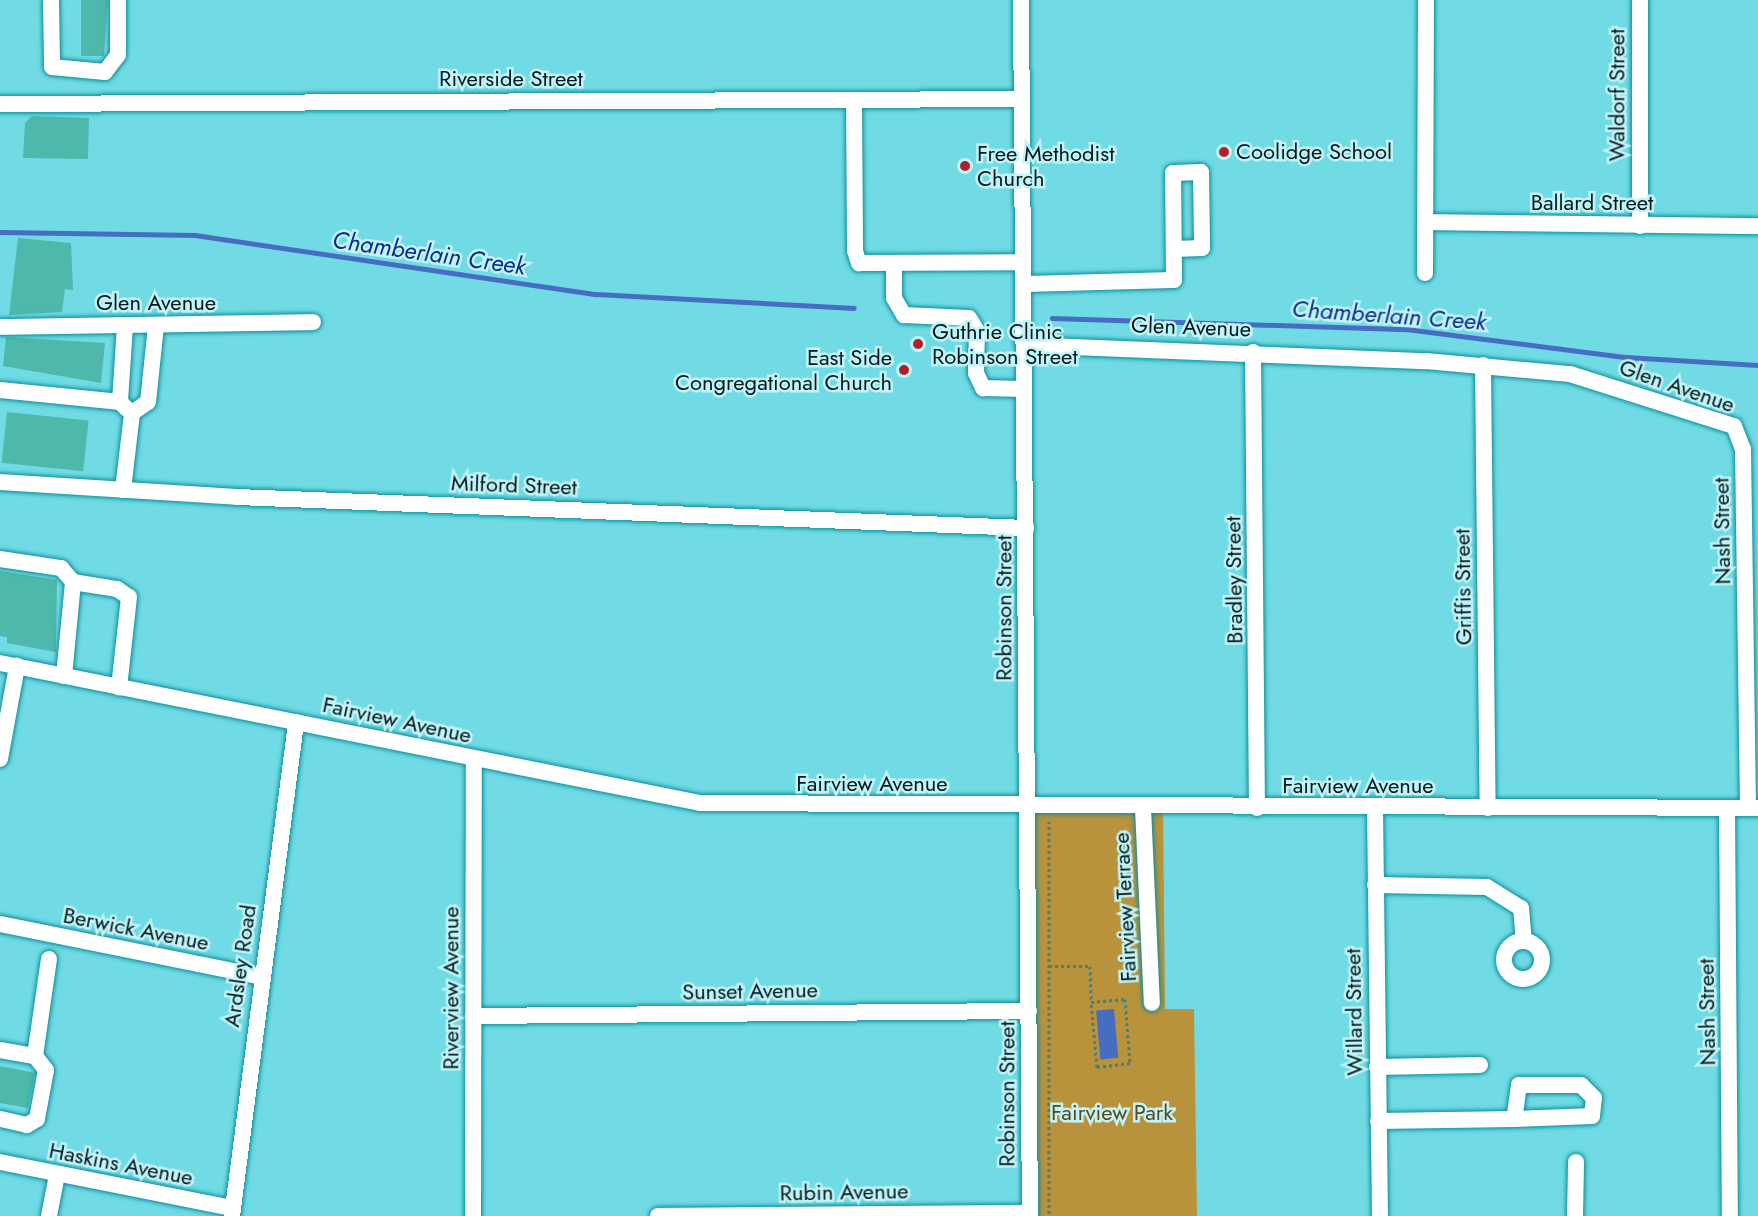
<!DOCTYPE html>
<style>
body{margin:0}
#map{position:relative;width:1758px;height:1216px;overflow:hidden;background:#70dbe5;font-family:Jost,sans-serif}
div>[style]{position:absolute}
[style*='--x']{left:calc(var(--x)*1px);top:calc(var(--y)*1px);width:calc(var(--w)*1px);rotate:calc(var(--a)*1deg)}
.green>*{inset:0;background:#b9923c}
.water>*{inset:0;background:#476dc2;transform-origin:0 0}
.stream>*{height:4.5px;margin:-2.25px;padding:0 2.25px;transform-origin:2.25px;border-radius:2.25px;background:#476dc2}
.building>*{inset:0;background:#4eb8ab;transform-origin:0 0}
.path>*{height:3px;margin-top:-1.5px;transform-origin:0;background:repeating-linear-gradient(90deg,#3e8288 0 3px,transparent 0 6px)}
.roads{filter:drop-shadow(0 0 2px #0a8f9a) drop-shadow(0 0 2px #0a8f9a)}
.minor>*{height:16px;margin:-8px;padding:0 8px;transform-origin:8px;border-radius:8px;background:#fff}
.minor>.ring{margin:-8px;padding:0;box-sizing:content-box;background:none;border:16px solid #fff;border-radius:50%}
.dots>*{width:16px;height:16px;translate:-50% -50%;box-sizing:border-box;border:3px solid #c2f3f8;border-radius:50%}
span{translate:-50% -50%;white-space:nowrap;text-align:center;line-height:1.15;-webkit-text-stroke:5px #c2f3f8;paint-order:stroke}
.street-label{font-size:22px;color:#02191b}
.poi-label{font-size:22px;color:#02191b}
.left{translate:0 -50%;text-align:left}
.right{translate:-100% -50%;text-align:right}
.park-label{font-size:22px;color:#5d481b}
.water-label{font-size:24px;color:#072b8f;font-style:italic}
</style>
<div id="map">
<div class="green">
<i style="clip-path:polygon(1028px 807px,1163px 808px,1165px 1009px,1194px 1009px,1197px 1216px,1030px 1216px)"></i>
</div>
<div class="water">
<i style="left:1114px;top:1009px;width:49px;height:18px;rotate:85deg"></i>
</div>
<div class="stream">
<i style="--x:0;--y:232;--w:195;--a:0.9"></i>
<i style="--x:195;--y:235;--w:405;--a:8.4"></i>
<i style="--x:596;--y:294;--w:258;--a:3.1"></i>
<i style="--x:1052;--y:318;--w:354;--a:1.8"></i>
<i style="--x:1406;--y:329;--w:222;--a:7.3"></i>
<i style="--x:1626;--y:357;--w:132;--a:3.5"></i>
</div>
<div class="building">
<i style="clip-path:polygon(81px 0,108px 0,104px 56px,81px 56px)"></i>
<i style="clip-path:polygon(32px 116px,89px 118px,88px 159px,23px 158px,25px 123px)"></i>
<i style="clip-path:polygon(18px 238px,71px 243px,73px 290px,65px 289px,62px 312px,9px 315px)"></i>
<i style="clip-path:polygon(6px 337px,105px 343px,101px 383px,3px 366px)"></i>
<i style="left:7px;top:412px;width:82px;height:51px;rotate:6deg"></i>
<i style="clip-path:polygon(0 571px,57px 580px,56px 652px,7px 643px,7px 637px,0 636px)"></i>
<i style="clip-path:polygon(0 1066px,35px 1073px,28px 1108px,0 1103px)"></i>
</div>
<div class="path">
<i style="--x:1049;--y:821;--w:395;--a:90"></i>
<i style="--x:1049;--y:966;--w:41;--a:0"></i>
<i style="--x:1090;--y:966;--w:36;--a:88"></i>
<i style="--x:1091;--y:1002;--w:34;--a:-5"></i>
<i style="--x:1125;--y:999;--w:64;--a:85.5"></i>
<i style="--x:1130;--y:1063;--w:33;--a:173"></i>
<i style="--x:1097;--y:1067;--w:65;--a:-95.3"></i>
</div>
<div class="roads">
<div class="minor">
<i style="--x:51;--y:0;--w:67;--a:89.1"></i>
<i style="--x:52;--y:67;--w:53;--a:5.4"></i>
<i style="--x:105;--y:72;--w:21;--a:-53"></i>
<i style="--x:118;--y:55;--w:55;--a:-90"></i>
<i style="--x:1021;--y:0;--w:1216;--a:89.58"></i>
<i style="--x:1640;--y:0;--w:226;--a:90"></i>
<i style="--x:854;--y:100;--w:151;--a:89.6"></i>
<i style="--x:855;--y:251;--w:13;--a:72"></i>
<i style="--x:859;--y:263;--w:164;--a:-0.3"></i>
<i style="--x:0;--y:104;--w:1022;--a:-0.28"></i>
<i style="--x:1426;--y:222;--w:332;--a:0.7"></i>
<i style="--x:894;--y:265;--w:33;--a:90"></i>
<i style="--x:894;--y:298;--w:20;--a:60"></i>
<i style="--x:904;--y:315;--w:65;--a:2.6"></i>
<i style="--x:969;--y:318;--w:15;--a:58"></i>
<i style="--x:977;--y:331;--w:42;--a:91.4"></i>
<i style="--x:976;--y:373;--w:17;--a:65"></i>
<i style="--x:983;--y:388;--w:41;--a:1.4"></i>
<i style="--x:1425;--y:273;--w:273;--a:-89.8"></i>
<i style="--x:1024;--y:284;--w:150;--a:-1.5"></i>
<i style="--x:1174;--y:280;--w:107;--a:-90.5"></i>
<i style="--x:1173;--y:173;--w:28;--a:-2"></i>
<i style="--x:1201;--y:172;--w:76;--a:89.2"></i>
<i style="--x:1202;--y:248;--w:28;--a:178"></i>
<i style="--x:125;--y:326;--w:76;--a:93.8"></i>
<i style="--x:120;--y:402;--w:10;--a:45"></i>
<i style="--x:0;--y:327;--w:313;--a:-0.9"></i>
<i style="--x:1024;--y:345;--w:402;--a:2.3"></i>
<i style="--x:1426;--y:361;--w:145;--a:5.2"></i>
<i style="--x:1570;--y:374;--w:172;--a:17.6"></i>
<i style="--x:1734;--y:426;--w:25;--a:69"></i>
<i style="--x:1743;--y:449;--w:359;--a:89.2"></i>
<i style="--x:1253;--y:352;--w:456;--a:89.5"></i>
<i style="--x:1483;--y:365;--w:443;--a:89.4"></i>
<i style="--x:0;--y:390;--w:121;--a:5.7"></i>
<i style="--x:0;--y:482;--w:237;--a:3.6"></i>
<i style="--x:237;--y:497;--w:790;--a:2.25"></i>
<i style="--x:123;--y:490;--w:78;--a:-83.3"></i>
<i style="--x:132;--y:413;--w:19;--a:-35"></i>
<i style="--x:148;--y:402;--w:76;--a:-84"></i>
<i style="--x:0;--y:559;--w:62;--a:8.4"></i>
<i style="--x:61;--y:568;--w:18;--a:49"></i>
<i style="--x:73;--y:582;--w:45;--a:9"></i>
<i style="--x:117;--y:589;--w:14;--a:34"></i>
<i style="--x:129;--y:597;--w:91;--a:96.3"></i>
<i style="--x:0;--y:663;--w:714;--a:11.31"></i>
<i style="--x:700;--y:803;--w:1058;--a:0.27"></i>
<i style="--x:64;--y:676;--w:94;--a:-84.5"></i>
<i style="--x:0;--y:759;--w:95;--a:-79.6"></i>
<i style="--x:1143;--y:808;--w:195;--a:87.4"></i>
<i style="--x:1375;--y:808;--w:408;--a:89.3"></i>
<i style="--x:1727;--y:808;--w:408;--a:89.6"></i>
<i style="--x:1375;--y:885;--w:112;--a:1"></i>
<i style="--x:1487;--y:887;--w:40;--a:32"></i>
<i style="--x:1521;--y:908;--w:33;--a:85"></i>
<i style="--x:0;--y:924;--w:267;--a:11.4"></i>
<i class="ring" style="left:1504px;top:941px;width:22px;height:22px"></i>
<i style="--x:473;--y:1016;--w:556;--a:-0.52"></i>
<i style="--x:0;--y:1050;--w:36;--a:10"></i>
<i style="--x:35;--y:1056;--w:18;--a:52"></i>
<i style="--x:46;--y:1070;--w:50;--a:100.4"></i>
<i style="--x:37;--y:1119;--w:12;--a:149"></i>
<i style="--x:27;--y:1125;--w:28;--a:-167"></i>
<i style="--x:35;--y:1056;--w:98;--a:-81.8"></i>
<i style="--x:1377;--y:1067;--w:103;--a:-1.1"></i>
<i style="--x:1378;--y:1121;--w:136;--a:-0.8"></i>
<i style="--x:1514;--y:1119;--w:78;--a:-2.2"></i>
<i style="--x:1592;--y:1116;--w:18;--a:-84"></i>
<i style="--x:1594;--y:1098;--w:18;--a:-135"></i>
<i style="--x:1581;--y:1085;--w:62;--a:180"></i>
<i style="--x:1519;--y:1085;--w:34;--a:98"></i>
<i style="--x:0;--y:1162;--w:237;--a:11.2"></i>
<i style="--x:49;--y:1216;--w:42;--a:-79"></i>
<i style="--x:232;--y:1216;--w:498;--a:-82.6"></i>
<i style="--x:473;--y:1216;--w:457;--a:-89.9"></i>
<i style="--x:658;--y:1216;--w:372;--a:-0.5"></i>
<i style="--x:1575;--y:1216;--w:54;--a:-88.9"></i>
</div>
</div>
<div class="dots">
<i style="left:1224px;top:152px;background:#b11f29"></i>
<i style="left:965px;top:166px;background:#b11f29"></i>
<i style="left:918px;top:344px;background:#b11f29"></i>
<i style="left:904px;top:370px;background:#b11f29"></i>
</div>
<div class="street-label">
<span style="left:511px;top:79px">Riverside Street</span>
<span style="left:1617px;top:95px;rotate:-90deg">Waldorf Street</span>
<span style="left:1592px;top:203px">Ballard Street</span>
<span style="left:156px;top:303px">Glen Avenue</span>
<span style="left:1191px;top:327px;rotate:2deg">Glen Avenue</span>
<span style="left:1677px;top:386px;rotate:19deg">Glen Avenue</span>
<span style="left:514px;top:485px;rotate:2deg">Milford Street</span>
<span style="left:1722px;top:531px;rotate:-91deg">Nash Street</span>
<span style="left:1234px;top:580px;rotate:-91deg">Bradley Street</span>
<span style="left:1463px;top:587px;rotate:-91deg">Griffis Street</span>
<span style="left:1004px;top:608px;rotate:-90deg">Robinson Street</span>
<span style="left:397px;top:720px;rotate:12deg">Fairview Avenue</span>
<span style="left:872px;top:784px">Fairview Avenue</span>
<span style="left:1358px;top:786px">Fairview Avenue</span>
<span style="left:1125px;top:907px;rotate:-93deg">Fairview Terrace</span>
<span style="left:136px;top:929px;rotate:11deg">Berwick Avenue</span>
<span style="left:240px;top:966px;rotate:-82deg">Ardsley Road</span>
<span style="left:451px;top:988px;rotate:-90deg">Riverview Avenue</span>
<span style="left:750px;top:991px;rotate:-1deg">Sunset Avenue</span>
<span style="left:1354px;top:1012px;rotate:-91deg">Willard Street</span>
<span style="left:1707px;top:1012px;rotate:-91deg">Nash Street</span>
<span style="left:1007px;top:1094px;rotate:-90deg">Robinson Street</span>
<span style="left:121px;top:1164px;rotate:11deg">Haskins Avenue</span>
<span style="left:844px;top:1192px;rotate:-1deg">Rubin Avenue</span>
</div>
<div class="poi-label">
<span class="left" style="left:1236px;top:152px">Coolidge School</span>
<span class="left" style="left:977px;top:166px">Free Methodist<br>Church</span>
<span class="left" style="left:932px;top:344px">Guthrie Clinic<br>Robinson Street</span>
<span class="right" style="left:892px;top:370px">East Side<br>Congregational Church</span>
</div>
<div class="park-label">
<span style="left:1112px;top:1113px">Fairview Park</span>
</div>
<div class="water-label">
<span style="left:429px;top:253px;rotate:8deg">Chamberlain Creek</span>
<span style="left:1389px;top:315px;rotate:4deg">Chamberlain Creek</span>
</div>
</div>
